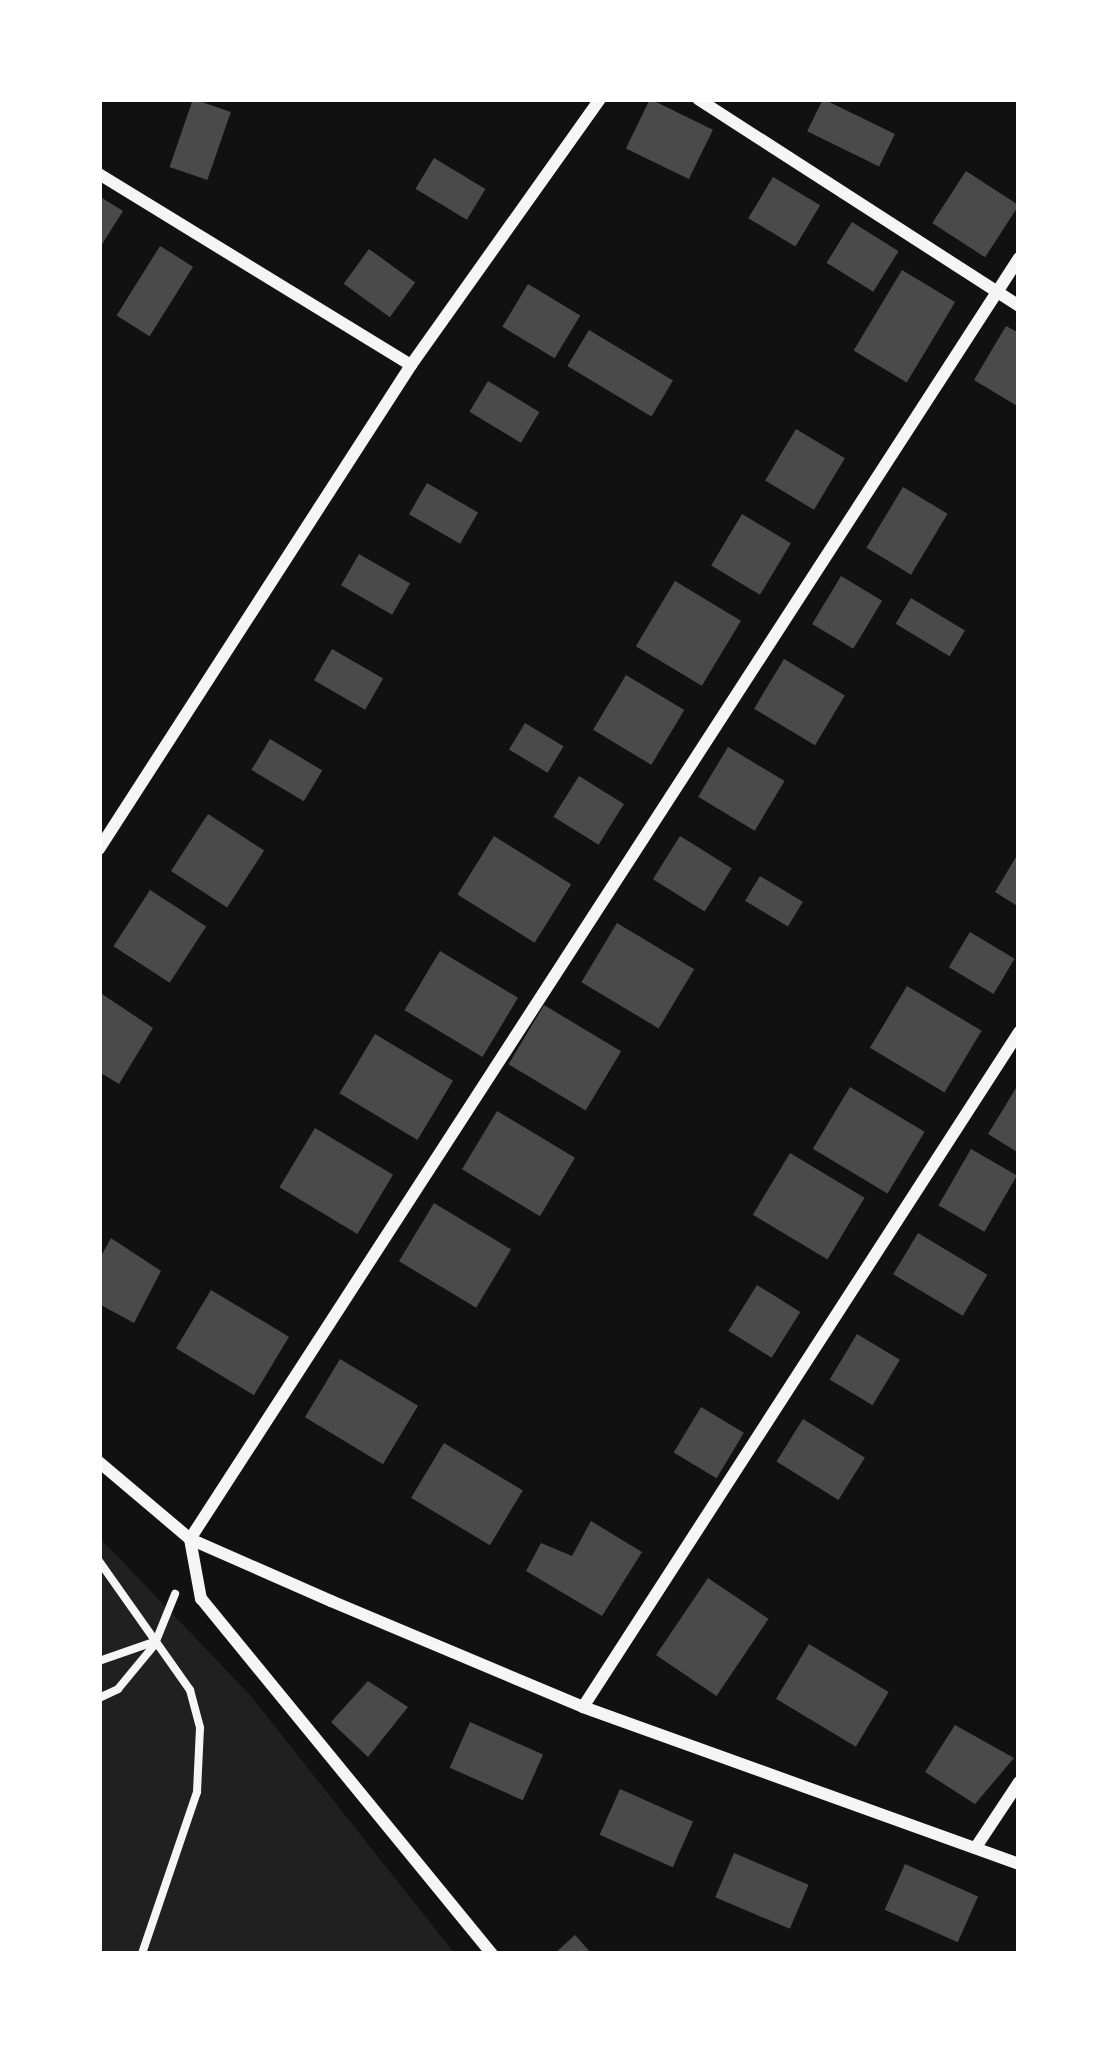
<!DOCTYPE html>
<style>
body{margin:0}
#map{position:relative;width:1118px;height:2053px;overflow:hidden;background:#111;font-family:"Fira Sans",sans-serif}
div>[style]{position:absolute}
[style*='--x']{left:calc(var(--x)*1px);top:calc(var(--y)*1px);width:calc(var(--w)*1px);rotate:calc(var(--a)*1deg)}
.green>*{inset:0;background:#202020}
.building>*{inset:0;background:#4a4a4a;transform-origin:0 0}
.path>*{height:8px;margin:-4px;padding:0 4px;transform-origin:4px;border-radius:4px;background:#f5f5f5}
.minor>*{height:12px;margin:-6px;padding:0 6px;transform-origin:6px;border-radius:6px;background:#f5f5f5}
span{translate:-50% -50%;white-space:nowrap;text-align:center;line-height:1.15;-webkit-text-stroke:9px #fff;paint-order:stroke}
.frame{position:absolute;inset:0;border:102px solid #fff;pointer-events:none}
</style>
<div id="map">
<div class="green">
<i style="clip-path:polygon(99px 1537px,250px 1695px,455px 1954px,99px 1954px)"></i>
</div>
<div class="building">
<i style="left:193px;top:99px;width:40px;height:72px;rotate:19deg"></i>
<i style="left:650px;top:99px;width:70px;height:55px;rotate:26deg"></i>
<i style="left:823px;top:99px;width:80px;height:36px;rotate:26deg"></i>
<i style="left:434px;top:158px;width:60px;height:36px;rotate:31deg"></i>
<i style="left:966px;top:171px;width:63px;height:62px;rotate:33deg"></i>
<i style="left:773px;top:177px;width:55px;height:48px;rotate:31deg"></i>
<i style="clip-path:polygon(99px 196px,123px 211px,99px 249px)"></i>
<i style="left:852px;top:222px;width:55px;height:48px;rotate:32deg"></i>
<i style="left:160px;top:246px;width:39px;height:82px;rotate:32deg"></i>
<i style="left:369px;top:249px;width:57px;height:43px;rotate:36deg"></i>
<i style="left:902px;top:270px;width:62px;height:94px;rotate:31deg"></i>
<i style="left:528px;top:284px;width:61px;height:50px;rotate:31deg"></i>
<i style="clip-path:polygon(1006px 326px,1019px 333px,1019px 407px,974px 380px)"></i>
<i style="left:589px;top:330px;width:98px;height:42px;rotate:31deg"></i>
<i style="left:488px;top:381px;width:60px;height:36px;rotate:31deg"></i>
<i style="left:796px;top:429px;width:57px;height:60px;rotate:31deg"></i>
<i style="left:427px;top:483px;width:59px;height:36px;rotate:30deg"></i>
<i style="left:903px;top:487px;width:52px;height:71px;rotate:31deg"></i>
<i style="left:742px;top:514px;width:57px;height:60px;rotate:31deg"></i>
<i style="left:359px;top:554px;width:59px;height:36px;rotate:30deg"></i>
<i style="left:841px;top:576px;width:48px;height:56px;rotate:31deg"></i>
<i style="left:675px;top:581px;width:77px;height:76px;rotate:31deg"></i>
<i style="left:911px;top:598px;width:63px;height:30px;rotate:31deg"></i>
<i style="left:332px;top:649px;width:59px;height:36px;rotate:30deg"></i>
<i style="left:784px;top:659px;width:71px;height:58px;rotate:31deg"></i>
<i style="left:626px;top:675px;width:68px;height:64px;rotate:31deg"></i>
<i style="left:525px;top:723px;width:45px;height:31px;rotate:31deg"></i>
<i style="left:270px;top:739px;width:61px;height:36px;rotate:31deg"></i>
<i style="left:728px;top:747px;width:66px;height:58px;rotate:31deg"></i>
<i style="left:579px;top:776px;width:53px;height:48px;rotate:32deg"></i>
<i style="left:208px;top:814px;width:67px;height:68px;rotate:33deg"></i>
<i style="left:494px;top:836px;width:91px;height:69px;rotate:32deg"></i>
<i style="left:680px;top:836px;width:61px;height:51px;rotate:32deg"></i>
<i style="clip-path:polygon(1019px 852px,1019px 907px,995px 892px)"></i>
<i style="left:760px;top:876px;width:50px;height:29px;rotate:31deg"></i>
<i style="left:150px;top:890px;width:67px;height:67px;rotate:33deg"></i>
<i style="left:617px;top:923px;width:90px;height:69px;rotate:31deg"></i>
<i style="left:970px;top:932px;width:52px;height:41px;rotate:31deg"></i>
<i style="left:440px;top:951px;width:91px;height:69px;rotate:31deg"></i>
<i style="left:907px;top:986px;width:87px;height:72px;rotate:31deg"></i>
<i style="clip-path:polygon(99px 992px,153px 1028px,119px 1084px,99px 1072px)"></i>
<i style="left:544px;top:1005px;width:90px;height:69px;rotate:31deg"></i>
<i style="left:375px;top:1034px;width:91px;height:69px;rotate:31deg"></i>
<i style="clip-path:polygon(1019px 1083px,1019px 1153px,988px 1134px)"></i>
<i style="left:850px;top:1087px;width:87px;height:72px;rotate:31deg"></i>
<i style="left:497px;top:1111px;width:91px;height:68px;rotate:31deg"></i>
<i style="left:315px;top:1128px;width:91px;height:69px;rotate:31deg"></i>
<i style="left:971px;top:1149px;width:53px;height:65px;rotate:30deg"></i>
<i style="left:790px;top:1153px;width:87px;height:72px;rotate:31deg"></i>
<i style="left:434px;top:1203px;width:90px;height:68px;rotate:31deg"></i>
<i style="left:918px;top:1233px;width:81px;height:48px;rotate:31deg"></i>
<i style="clip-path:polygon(111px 1238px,161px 1271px,134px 1323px,99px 1304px,99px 1260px)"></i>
<i style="left:757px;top:1285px;width:51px;height:54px;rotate:32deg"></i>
<i style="left:211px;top:1290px;width:91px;height:68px;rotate:31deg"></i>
<i style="left:857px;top:1334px;width:50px;height:53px;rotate:31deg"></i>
<i style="left:340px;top:1359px;width:91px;height:68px;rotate:31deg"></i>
<i style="left:701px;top:1407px;width:50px;height:53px;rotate:31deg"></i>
<i style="left:803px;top:1419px;width:73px;height:50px;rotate:32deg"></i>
<i style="left:444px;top:1443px;width:92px;height:64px;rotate:31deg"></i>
<i style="clip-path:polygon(591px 1521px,642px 1552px,602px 1616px,526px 1571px,541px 1543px,572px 1556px)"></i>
<i style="left:708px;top:1578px;width:73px;height:93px;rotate:34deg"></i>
<i style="left:809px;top:1644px;width:93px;height:64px;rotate:31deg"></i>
<i style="clip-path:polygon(368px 1681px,408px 1707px,368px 1757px,331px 1722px)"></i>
<i style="left:470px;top:1722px;width:80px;height:50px;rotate:24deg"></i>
<i style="clip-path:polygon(955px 1725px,1014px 1758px,975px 1804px,925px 1772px)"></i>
<i style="left:620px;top:1789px;width:80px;height:50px;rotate:24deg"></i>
<i style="left:734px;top:1853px;width:81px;height:48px;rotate:23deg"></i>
<i style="left:905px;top:1864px;width:80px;height:50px;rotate:24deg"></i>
<i style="clip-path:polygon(575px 1935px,592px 1954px,554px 1954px)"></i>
</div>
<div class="path">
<i style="--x:99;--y:1561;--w:158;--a:54.8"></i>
<i style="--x:190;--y:1690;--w:39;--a:75"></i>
<i style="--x:200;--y:1728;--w:64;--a:92.7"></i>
<i style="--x:197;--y:1792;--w:171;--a:108.8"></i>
<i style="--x:99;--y:1661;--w:60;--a:-19.3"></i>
<i style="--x:156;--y:1641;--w:51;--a:-68"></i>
<i style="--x:99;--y:1698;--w:21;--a:-25"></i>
<i style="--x:118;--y:1689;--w:60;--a:-50.4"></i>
</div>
<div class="minor">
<i style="--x:698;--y:99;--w:382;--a:32.8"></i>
<i style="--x:99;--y:174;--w:366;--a:31.5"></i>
<i style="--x:99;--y:849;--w:576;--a:-57.19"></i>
<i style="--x:411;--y:365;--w:326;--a:-54.6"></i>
<i style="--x:99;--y:1462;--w:119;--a:40.2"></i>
<i style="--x:190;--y:1539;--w:154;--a:23.7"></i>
<i style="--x:331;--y:1601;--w:273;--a:22.8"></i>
<i style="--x:583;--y:1707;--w:463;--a:19.8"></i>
<i style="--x:583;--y:1707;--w:804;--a:-57.14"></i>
<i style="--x:976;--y:1847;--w:78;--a:-56.5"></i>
<i style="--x:492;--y:1954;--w:459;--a:-129.3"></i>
<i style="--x:201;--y:1599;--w:61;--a:-100.4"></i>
<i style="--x:190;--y:1539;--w:1526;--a:-57.09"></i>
</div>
<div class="frame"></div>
</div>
